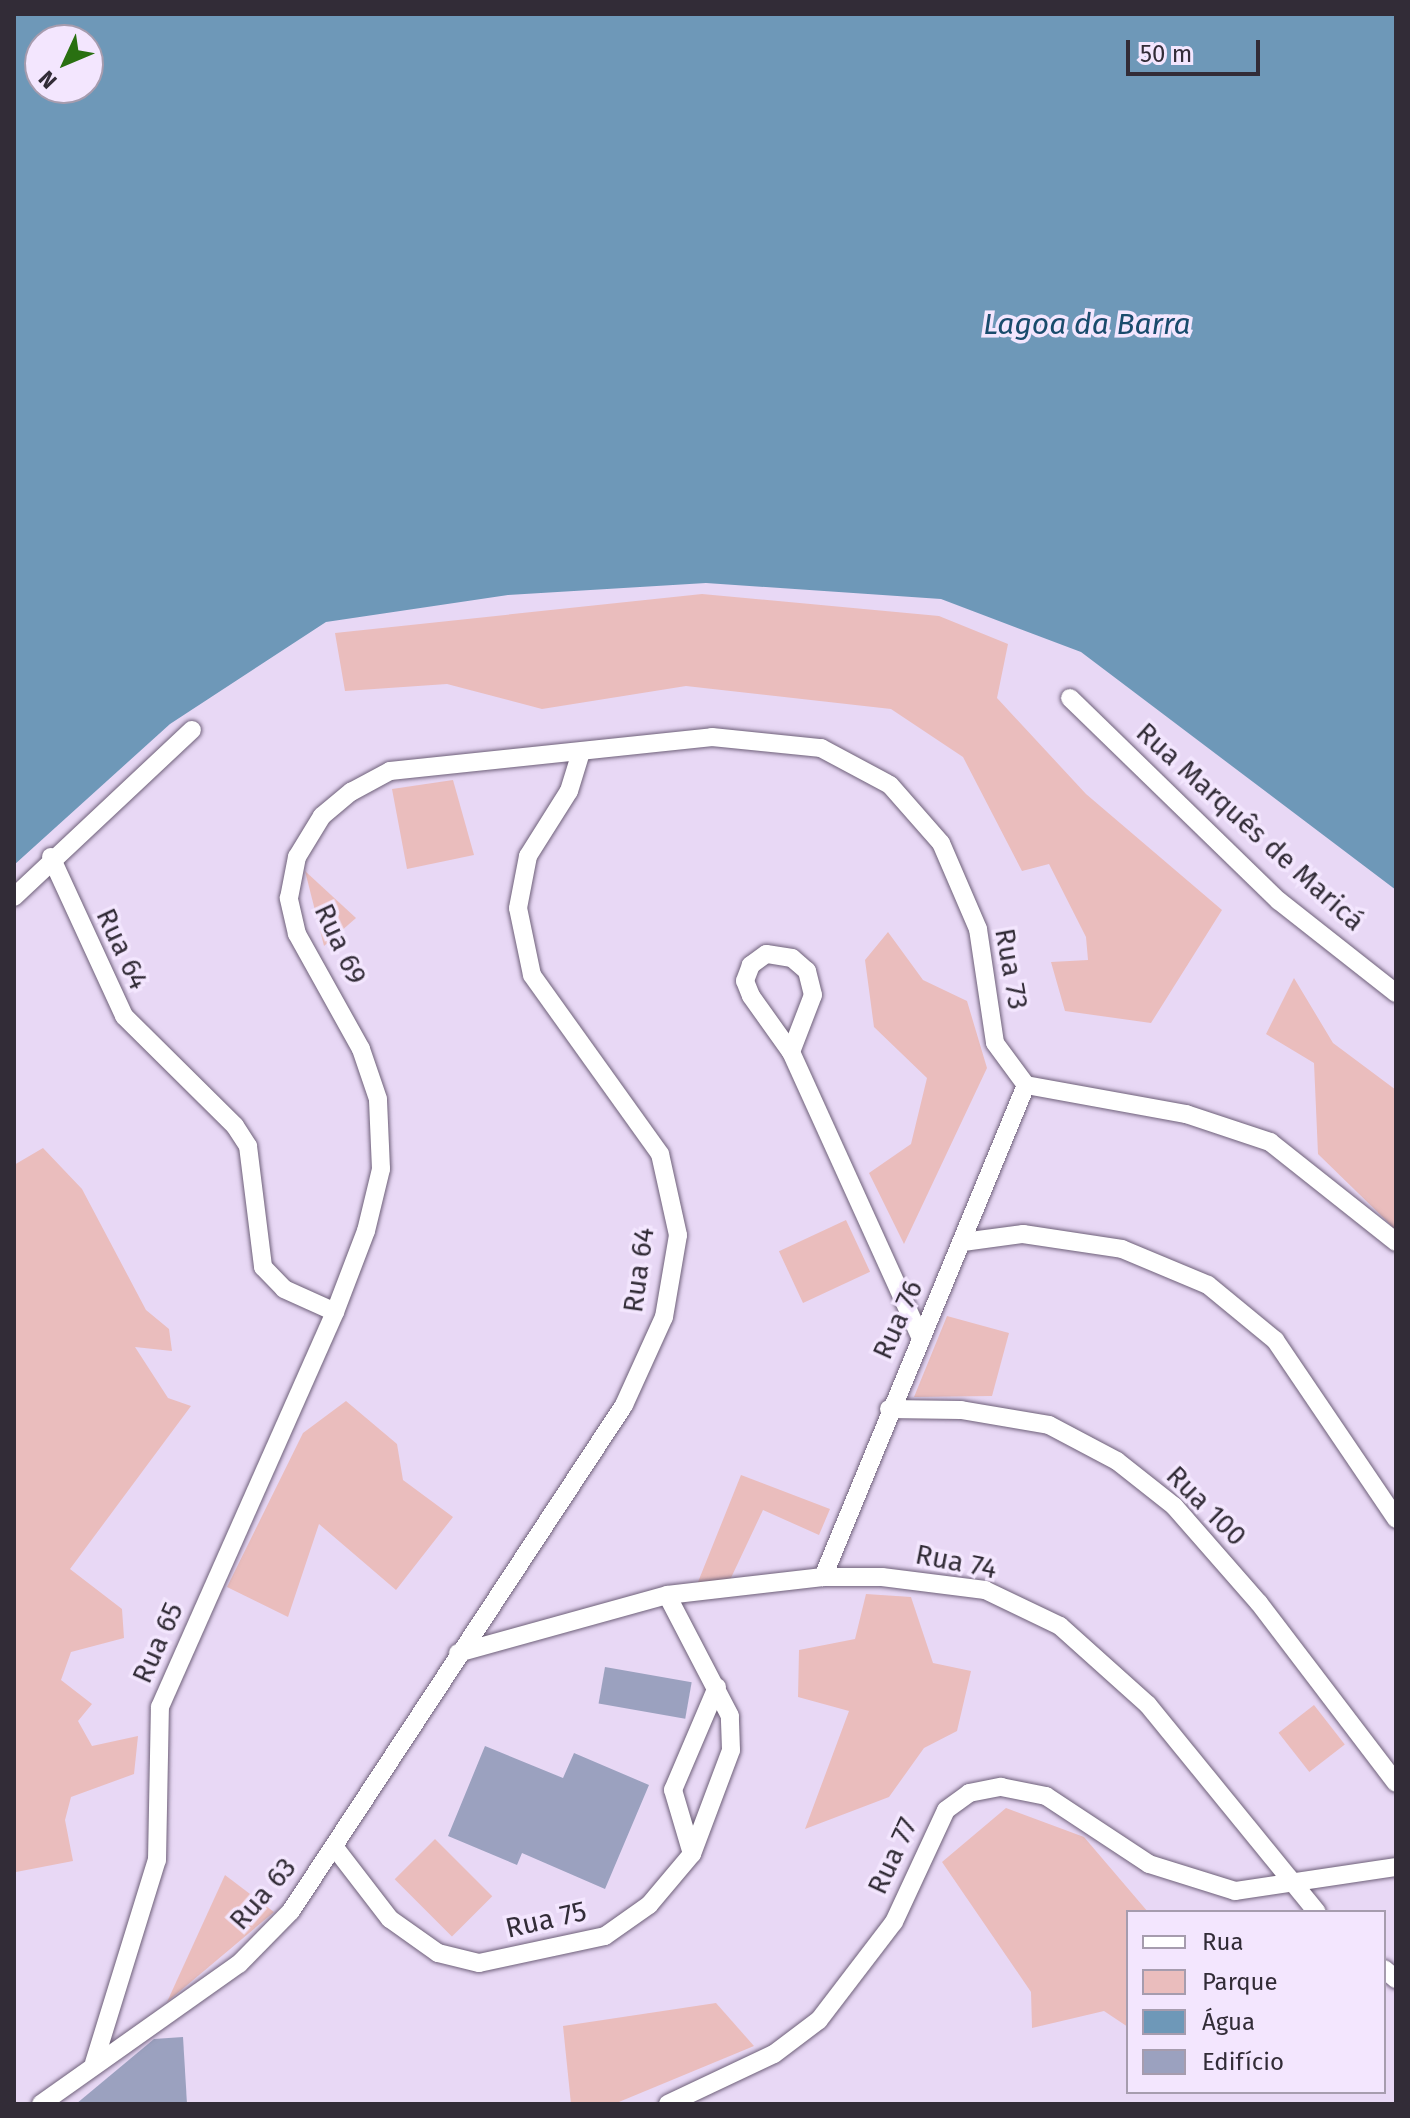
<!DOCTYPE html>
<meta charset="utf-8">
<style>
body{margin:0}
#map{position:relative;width:1410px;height:2118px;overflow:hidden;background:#e8d8f5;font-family:"Fira Sans",sans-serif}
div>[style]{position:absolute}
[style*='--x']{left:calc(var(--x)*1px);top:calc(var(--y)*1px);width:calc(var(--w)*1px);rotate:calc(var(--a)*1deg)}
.green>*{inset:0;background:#eabdbd;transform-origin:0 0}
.water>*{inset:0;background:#6e98b8}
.building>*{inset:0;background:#9ba1bf;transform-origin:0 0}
.roads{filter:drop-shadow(0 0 2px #6e6079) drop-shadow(0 0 2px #6e6079)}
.street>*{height:18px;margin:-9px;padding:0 9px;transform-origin:9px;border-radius:9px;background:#fff}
span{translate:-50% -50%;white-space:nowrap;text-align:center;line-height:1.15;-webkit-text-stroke:7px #f3e6fe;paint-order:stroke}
.street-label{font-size:28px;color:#322c37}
.water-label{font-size:30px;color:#194b6c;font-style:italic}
.frame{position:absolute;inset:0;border:16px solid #322c37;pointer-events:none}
.legend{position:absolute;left:1126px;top:1910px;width:260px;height:184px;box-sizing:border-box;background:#f3e6fe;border:2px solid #a69cae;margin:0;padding:10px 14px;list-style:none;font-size:24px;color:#322c37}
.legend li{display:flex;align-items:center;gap:16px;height:40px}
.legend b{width:40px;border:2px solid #a69cae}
.north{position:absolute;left:24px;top:24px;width:80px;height:80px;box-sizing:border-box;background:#f3e6fe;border:2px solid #a69cae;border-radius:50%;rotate:226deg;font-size:22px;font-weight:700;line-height:32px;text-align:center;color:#322c37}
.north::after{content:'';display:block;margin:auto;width:28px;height:36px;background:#297011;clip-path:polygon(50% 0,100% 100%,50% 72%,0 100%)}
.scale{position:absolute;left:1126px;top:40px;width:134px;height:36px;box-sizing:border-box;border:4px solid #322c37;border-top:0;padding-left:10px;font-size:24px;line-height:28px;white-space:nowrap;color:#322c37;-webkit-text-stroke:6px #f3e6fe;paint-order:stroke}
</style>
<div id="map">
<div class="green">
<i style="clip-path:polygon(702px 594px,939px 616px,1008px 644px,997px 698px,1086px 794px,1222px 910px,1151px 1023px,1065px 1011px,1051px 962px,1088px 960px,1086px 937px,1049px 864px,1022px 871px,963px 757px,891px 709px,686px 686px,542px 709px,447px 684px,345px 691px,335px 633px)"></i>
<i style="clip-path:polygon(453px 780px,474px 855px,407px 869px,392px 789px)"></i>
<i style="clip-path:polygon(305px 871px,356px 918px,324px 946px)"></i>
<i style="clip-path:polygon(888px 932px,923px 980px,967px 1001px,987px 1068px,904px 1244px,869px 1173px,911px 1144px,927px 1078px,874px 1027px,865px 960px)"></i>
<i style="clip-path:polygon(1294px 978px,1333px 1043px,1396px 1090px,1396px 1230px,1318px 1154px,1314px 1063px,1266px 1034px)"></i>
<i style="clip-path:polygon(43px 1148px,82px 1189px,146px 1310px,169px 1329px,172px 1351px,135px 1347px,168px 1398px,191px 1406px,70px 1569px,122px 1609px,124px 1638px,71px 1652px,61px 1680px,92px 1704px,78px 1721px,92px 1746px,138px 1736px,134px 1774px,71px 1797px,65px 1820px,73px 1861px,16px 1872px,14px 1165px)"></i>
<i style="left:846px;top:1220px;width:57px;height:74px;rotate:65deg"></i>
<i style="clip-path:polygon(947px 1316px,1009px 1333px,992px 1396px,914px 1397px)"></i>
<i style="clip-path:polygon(346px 1401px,397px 1444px,403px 1480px,453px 1517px,396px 1590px,319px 1524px,288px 1617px,227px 1587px,303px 1433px)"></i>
<i style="clip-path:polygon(741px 1475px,830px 1509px,819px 1535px,763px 1510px,730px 1580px,698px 1582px)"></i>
<i style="clip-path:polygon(866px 1594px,911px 1597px,933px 1663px,971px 1671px,957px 1731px,924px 1748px,889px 1797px,805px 1829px,849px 1711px,798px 1697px,799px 1650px,855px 1639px)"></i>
<i style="left:1314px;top:1705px;width:50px;height:45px;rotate:52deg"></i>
<i style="clip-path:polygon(1006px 1808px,1084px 1837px,1148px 1912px,1128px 1912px,1128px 2027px,1104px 2011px,1032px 2028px,1031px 1992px,942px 1862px)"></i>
<i style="left:435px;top:1839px;width:81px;height:57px;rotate:45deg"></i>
<i style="clip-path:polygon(225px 1875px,274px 1912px,167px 2002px)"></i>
<i style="clip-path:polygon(716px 2003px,754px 2046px,614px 2104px,571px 2104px,563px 2026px)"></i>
</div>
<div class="water">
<i style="clip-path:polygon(evenodd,14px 14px,1396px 14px,1396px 890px,1081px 652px,941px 599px,706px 583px,508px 595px,326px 622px,170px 724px,14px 865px,14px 14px,40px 40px,88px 40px,88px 88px,40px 88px,40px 40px)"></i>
</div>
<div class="building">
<i style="left:605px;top:1667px;width:88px;height:37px;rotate:10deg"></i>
<i style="clip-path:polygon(485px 1746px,563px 1778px,574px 1753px,649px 1785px,605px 1889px,522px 1853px,517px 1865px,448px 1836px)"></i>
<i style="clip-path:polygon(183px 2037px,187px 2104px,76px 2104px,154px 2039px)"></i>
</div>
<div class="roads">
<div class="street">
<i style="--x:1070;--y:698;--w:291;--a:44.2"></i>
<i style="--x:1279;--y:901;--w:149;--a:38.2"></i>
<i style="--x:51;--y:857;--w:175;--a:65.3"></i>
<i style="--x:124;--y:1016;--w:156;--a:44.7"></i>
<i style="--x:235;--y:1126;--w:24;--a:57"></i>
<i style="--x:248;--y:1146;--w:122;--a:82.9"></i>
<i style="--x:263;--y:1267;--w:30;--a:46"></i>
<i style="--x:284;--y:1289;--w:56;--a:24.3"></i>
<i style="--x:14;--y:897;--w:244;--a:-43.2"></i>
<i style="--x:791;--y:1052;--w:61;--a:-68.9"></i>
<i style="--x:813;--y:995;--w:25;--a:-104"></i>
<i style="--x:807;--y:971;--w:20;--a:-139"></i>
<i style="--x:792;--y:958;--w:26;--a:-171"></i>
<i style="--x:766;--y:954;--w:19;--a:144"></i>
<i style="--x:751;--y:965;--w:17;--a:111"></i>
<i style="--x:745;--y:981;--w:16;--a:68"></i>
<i style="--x:751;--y:996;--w:69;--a:54.5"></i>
<i style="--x:791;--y:1052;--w:315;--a:65.6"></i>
<i style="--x:963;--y:1242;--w:61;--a:-7.6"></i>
<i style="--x:1023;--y:1234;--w:100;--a:8.6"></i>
<i style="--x:1122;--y:1249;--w:93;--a:22.7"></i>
<i style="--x:1208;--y:1285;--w:87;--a:39.4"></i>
<i style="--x:1275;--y:1340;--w:216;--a:55.9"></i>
<i style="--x:889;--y:1409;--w:72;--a:0.8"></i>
<i style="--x:961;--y:1410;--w:89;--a:9.7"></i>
<i style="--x:1049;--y:1425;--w:77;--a:27.9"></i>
<i style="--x:1117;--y:1461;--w:73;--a:38.3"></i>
<i style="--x:1174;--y:1506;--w:129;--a:48.8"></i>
<i style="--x:1259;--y:1603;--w:226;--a:52.7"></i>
<i style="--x:823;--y:1577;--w:532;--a:-67.58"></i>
<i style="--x:458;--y:1653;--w:217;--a:-15.5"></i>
<i style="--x:667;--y:1595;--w:157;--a:-6.6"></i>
<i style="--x:823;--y:1577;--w:59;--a:0"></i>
<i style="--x:882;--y:1577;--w:104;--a:7.2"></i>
<i style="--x:985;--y:1590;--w:83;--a:25.6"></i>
<i style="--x:1060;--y:1626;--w:118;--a:41.9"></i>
<i style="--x:1148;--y:1705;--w:267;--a:50.8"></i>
<i style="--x:336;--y:1849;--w:88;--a:52.4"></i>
<i style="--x:390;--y:1919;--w:59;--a:35.3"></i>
<i style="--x:438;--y:1953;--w:42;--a:13.7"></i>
<i style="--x:479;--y:1963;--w:129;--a:-12.1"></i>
<i style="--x:605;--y:1936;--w:54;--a:-35.2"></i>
<i style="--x:649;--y:1905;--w:67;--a:-49.9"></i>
<i style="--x:692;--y:1854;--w:111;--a:-69.4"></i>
<i style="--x:731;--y:1750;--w:34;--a:-92"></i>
<i style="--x:730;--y:1716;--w:136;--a:-117.5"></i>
<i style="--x:692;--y:1854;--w:67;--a:-106.5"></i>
<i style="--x:673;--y:1790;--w:112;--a:-66.9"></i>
<i style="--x:1384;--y:1969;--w:16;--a:40"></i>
<i style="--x:94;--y:2063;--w:213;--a:-72.8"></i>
<i style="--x:157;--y:1860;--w:153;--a:-88.9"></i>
<i style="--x:160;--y:1707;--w:432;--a:-66.1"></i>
<i style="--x:335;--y:1312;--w:87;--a:-69.1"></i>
<i style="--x:366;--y:1231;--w:64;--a:-76.4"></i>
<i style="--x:381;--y:1169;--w:70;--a:-92.5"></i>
<i style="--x:378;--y:1099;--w:53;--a:-108.8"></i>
<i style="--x:361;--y:1049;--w:132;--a:-119.1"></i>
<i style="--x:297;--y:934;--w:37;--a:-103"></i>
<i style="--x:289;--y:898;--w:42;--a:-79"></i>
<i style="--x:297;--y:857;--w:48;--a:-58.6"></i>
<i style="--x:322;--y:816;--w:38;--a:-40"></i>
<i style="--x:351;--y:792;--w:44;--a:-28.3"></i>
<i style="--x:390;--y:771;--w:324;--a:-6"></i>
<i style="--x:712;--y:737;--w:110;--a:5.8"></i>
<i style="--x:821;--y:748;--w:78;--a:28.2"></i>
<i style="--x:890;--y:785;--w:77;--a:48.7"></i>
<i style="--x:941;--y:843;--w:94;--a:66.7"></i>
<i style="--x:978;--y:929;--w:115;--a:81.5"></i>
<i style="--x:995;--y:1043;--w:52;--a:53.6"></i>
<i style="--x:1026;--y:1085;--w:163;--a:10.3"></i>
<i style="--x:1186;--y:1114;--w:89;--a:18.4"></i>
<i style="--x:1270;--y:1142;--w:161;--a:38.4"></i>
<i style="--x:41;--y:2104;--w:242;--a:-35.3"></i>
<i style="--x:239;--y:1964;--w:74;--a:-45.5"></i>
<i style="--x:291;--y:1911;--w:606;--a:-56.65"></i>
<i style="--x:624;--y:1405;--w:97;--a:-65.6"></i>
<i style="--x:664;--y:1317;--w:83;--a:-80.3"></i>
<i style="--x:678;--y:1235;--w:83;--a:-102.5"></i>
<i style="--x:660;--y:1154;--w:220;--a:-125.6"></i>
<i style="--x:532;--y:975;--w:68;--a:-101.8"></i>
<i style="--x:518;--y:908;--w:53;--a:-79.1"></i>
<i style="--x:528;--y:856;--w:77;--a:-57.8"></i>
<i style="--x:569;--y:791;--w:41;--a:-72.9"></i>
<i style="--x:668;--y:2104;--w:117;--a:-25.3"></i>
<i style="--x:774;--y:2054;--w:56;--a:-37.1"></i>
<i style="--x:819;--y:2020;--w:123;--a:-52.6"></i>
<i style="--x:894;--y:1922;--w:123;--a:-65.1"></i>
<i style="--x:946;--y:1810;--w:29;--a:-36"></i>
<i style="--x:969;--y:1793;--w:33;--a:-11"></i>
<i style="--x:1001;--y:1787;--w:46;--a:11.3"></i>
<i style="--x:1046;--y:1796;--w:123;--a:33.4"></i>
<i style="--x:1149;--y:1864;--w:90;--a:17.4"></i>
<i style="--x:1235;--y:1891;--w:163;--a:-8.5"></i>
</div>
</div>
<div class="street-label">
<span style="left:1250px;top:827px;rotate:42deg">Rua Marquês de Maricá</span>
<span style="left:340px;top:944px;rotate:65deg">Rua 69</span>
<span style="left:122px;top:949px;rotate:65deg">Rua 64</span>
<span style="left:1011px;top:969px;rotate:80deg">Rua 73</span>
<span style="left:639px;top:1270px;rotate:-82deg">Rua 64</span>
<span style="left:898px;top:1320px;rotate:-66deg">Rua 76</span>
<span style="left:1206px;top:1506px;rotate:45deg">Rua 100</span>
<span style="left:956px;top:1562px;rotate:11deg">Rua 74</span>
<span style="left:158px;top:1643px;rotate:-66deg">Rua 65</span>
<span style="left:893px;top:1856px;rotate:-65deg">Rua 77</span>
<span style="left:263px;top:1894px;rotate:-49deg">Rua 63</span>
<span style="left:546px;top:1920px;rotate:-13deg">Rua 75</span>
</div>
<div class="water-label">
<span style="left:1087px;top:324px">Lagoa da Barra</span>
</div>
<div class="frame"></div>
<ul class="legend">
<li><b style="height:10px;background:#fff"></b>Rua</li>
<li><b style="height:22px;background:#eabdbd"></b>Parque</li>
<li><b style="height:22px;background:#6e98b8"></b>Água</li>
<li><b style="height:22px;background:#9ba1bf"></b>Edifício</li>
</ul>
<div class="north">N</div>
<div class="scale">50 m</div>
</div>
